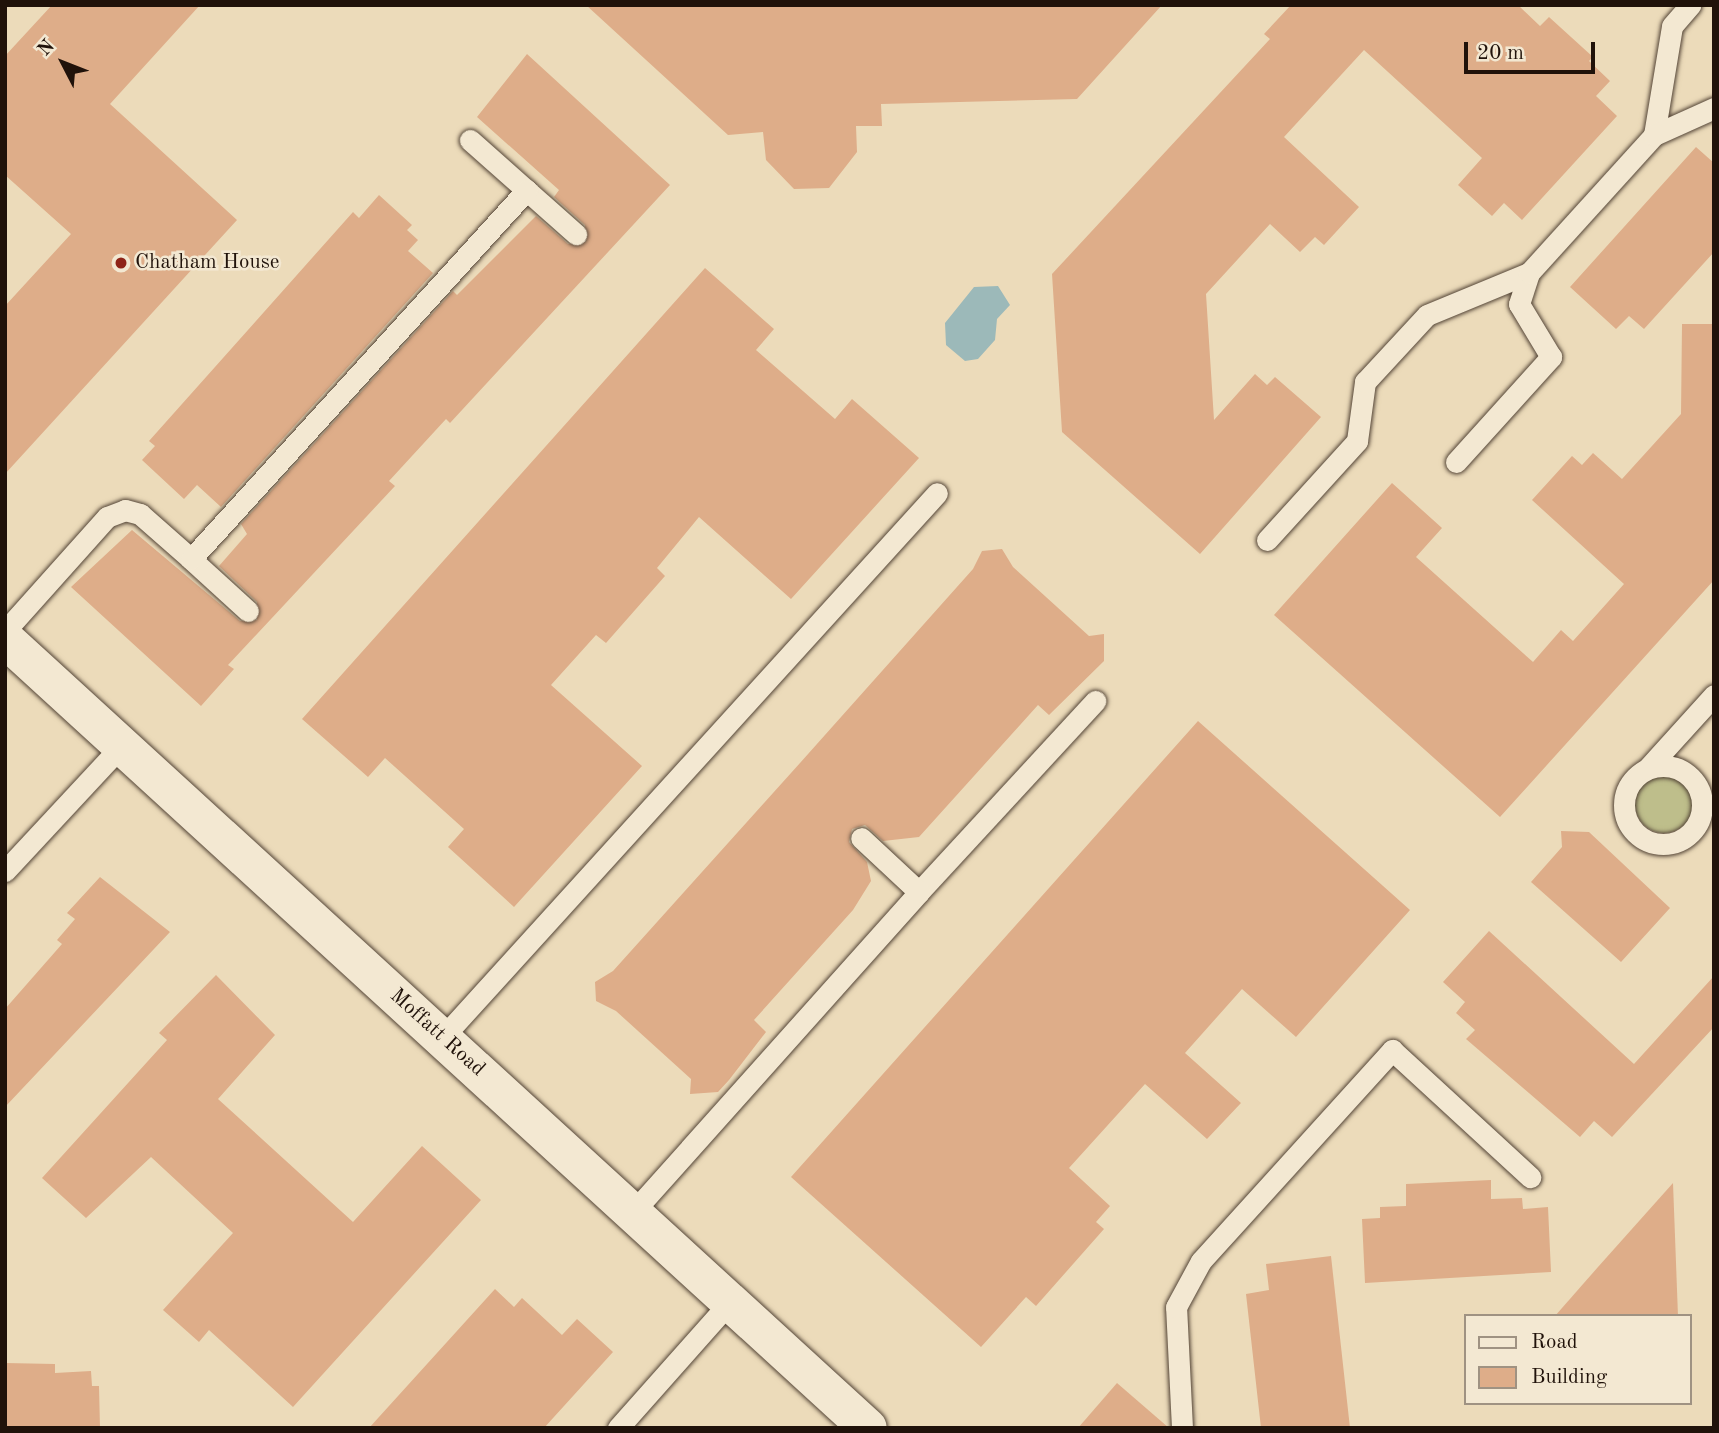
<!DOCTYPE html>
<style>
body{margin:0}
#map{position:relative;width:1719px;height:1433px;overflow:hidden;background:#ecdbba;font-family:"Old Standard TT",serif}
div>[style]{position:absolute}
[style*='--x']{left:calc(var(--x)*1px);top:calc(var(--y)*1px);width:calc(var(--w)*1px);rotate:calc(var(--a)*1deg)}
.green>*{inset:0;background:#bebe8b}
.round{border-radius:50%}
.water>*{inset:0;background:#9cb9b9}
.building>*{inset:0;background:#dead89}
.roads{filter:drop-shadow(0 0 2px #534436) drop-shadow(0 0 2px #534436)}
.lane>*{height:21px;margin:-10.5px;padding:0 10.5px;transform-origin:10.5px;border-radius:10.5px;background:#f3e8d2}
.lane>.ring{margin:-10.5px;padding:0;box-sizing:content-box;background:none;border:21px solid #f3e8d2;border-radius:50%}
.street>*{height:38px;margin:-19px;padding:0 19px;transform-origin:19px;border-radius:19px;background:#f3e8d2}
.dots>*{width:19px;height:19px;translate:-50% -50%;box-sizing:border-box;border:4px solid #f3e8d2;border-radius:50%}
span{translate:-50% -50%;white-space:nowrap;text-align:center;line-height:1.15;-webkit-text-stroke:5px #f3e8d2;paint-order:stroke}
.poi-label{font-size:21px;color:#20120a}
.left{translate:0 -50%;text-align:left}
.street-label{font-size:21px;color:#20120a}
.frame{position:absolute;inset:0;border:7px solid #20120a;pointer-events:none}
.legend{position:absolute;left:1464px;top:1314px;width:228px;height:91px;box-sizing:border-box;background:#f3e8d2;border:2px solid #9f9282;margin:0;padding:9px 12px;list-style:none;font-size:21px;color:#20120a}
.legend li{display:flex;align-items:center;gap:14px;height:35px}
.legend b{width:35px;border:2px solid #9f9282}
.north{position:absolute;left:28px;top:28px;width:70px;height:70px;-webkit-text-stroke:5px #f3e8d2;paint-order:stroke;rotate:312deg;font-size:19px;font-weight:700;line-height:28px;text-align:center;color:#20120a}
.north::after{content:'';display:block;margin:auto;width:24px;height:32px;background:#20120a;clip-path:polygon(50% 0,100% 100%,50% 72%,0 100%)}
.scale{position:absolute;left:1464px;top:42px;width:131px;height:32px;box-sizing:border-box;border:4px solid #20120a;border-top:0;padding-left:9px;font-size:21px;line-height:24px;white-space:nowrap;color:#20120a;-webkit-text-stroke:5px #f3e8d2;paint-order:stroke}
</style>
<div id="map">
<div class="green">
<i class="round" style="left:1635px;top:775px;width:58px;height:58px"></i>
</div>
<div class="water">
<i style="clip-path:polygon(998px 286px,1010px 305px,997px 319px,995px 340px,978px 359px,965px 361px,946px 345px,945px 323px,974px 287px)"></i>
</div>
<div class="building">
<i style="clip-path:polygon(52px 5px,200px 5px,110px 104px,237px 220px,5px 474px,5px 306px,71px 234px,5px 175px,5px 56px)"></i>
<i style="clip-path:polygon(586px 5px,1162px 5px,1077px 99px,881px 104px,882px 126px,856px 126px,857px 152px,829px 188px,794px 189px,766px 160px,763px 132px,728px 135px)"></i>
<i style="clip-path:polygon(1291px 5px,1518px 5px,1540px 26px,1549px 17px,1593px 57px,1589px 61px,1610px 81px,1596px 96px,1617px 116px,1522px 220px,1504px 203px,1492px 216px,1458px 185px,1482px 158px,1364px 50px,1284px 137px,1359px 207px,1324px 245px,1315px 237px,1300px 252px,1270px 224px,1206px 294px,1214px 420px,1255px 374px,1267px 385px,1275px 377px,1321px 417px,1200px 554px,1062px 432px,1052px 274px,1270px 39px,1264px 34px)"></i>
<i style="clip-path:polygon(527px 54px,670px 185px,450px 423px,446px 419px,389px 481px,395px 486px,228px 665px,234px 669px,201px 706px,71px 587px,132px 530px,240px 621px,257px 620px,257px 602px,219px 566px,247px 534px,241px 524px,453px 291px,457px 295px,536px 216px,568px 244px,586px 242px,585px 225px,554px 197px,559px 190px,477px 117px)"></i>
<i style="clip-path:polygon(1696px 147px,1714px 163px,1714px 252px,1644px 329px,1629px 316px,1616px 329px,1570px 287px)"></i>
<i style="clip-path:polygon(379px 195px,412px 225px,407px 230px,418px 240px,408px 251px,433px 273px,221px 507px,197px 485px,184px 499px,142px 460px,155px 446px,149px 441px,353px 212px,359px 218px)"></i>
<i style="clip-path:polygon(705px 268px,774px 329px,756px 350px,835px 419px,852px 399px,919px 458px,791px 599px,699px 517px,657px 568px,665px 576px,606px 643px,596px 635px,551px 685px,642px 766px,514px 907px,448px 847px,464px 829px,385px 758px,368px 777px,302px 719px)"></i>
<i style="clip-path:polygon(1682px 324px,1714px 324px,1714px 580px,1500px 817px,1274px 615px,1392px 483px,1442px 528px,1416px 557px,1533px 662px,1561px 630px,1573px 641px,1624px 584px,1532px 500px,1572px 456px,1582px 465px,1593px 453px,1622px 479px,1681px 414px)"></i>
<i style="clip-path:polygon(1002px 549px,1013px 567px,1089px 636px,1104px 634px,1104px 661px,1049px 715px,1038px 705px,919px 837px,883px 841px,865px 825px,852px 829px,849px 842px,867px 862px,871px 881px,853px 910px,754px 1020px,766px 1032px,729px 1080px,718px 1092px,690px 1094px,691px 1079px,616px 1011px,596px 1001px,595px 982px,613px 971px,800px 763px,973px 569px,982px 551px)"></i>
<i style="clip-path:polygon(1198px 721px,1410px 910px,1296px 1037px,1242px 989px,1185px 1053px,1241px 1103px,1207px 1139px,1145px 1084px,1069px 1168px,1110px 1206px,1096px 1222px,1104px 1229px,1036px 1306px,1026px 1297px,981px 1347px,791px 1177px)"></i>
<i style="clip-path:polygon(1561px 831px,1589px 832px,1670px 908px,1621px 962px,1531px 882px,1562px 847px)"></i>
<i style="clip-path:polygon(100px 877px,170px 932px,5px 1107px,5px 1009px,62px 944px,57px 940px,75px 919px,67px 913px)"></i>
<i style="clip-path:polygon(1489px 931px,1634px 1064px,1714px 976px,1714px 1027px,1612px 1137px,1594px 1121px,1580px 1137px,1466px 1039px,1475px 1030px,1456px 1013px,1465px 1002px,1443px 982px)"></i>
<i style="clip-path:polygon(216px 975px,275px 1035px,218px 1099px,353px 1222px,422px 1146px,481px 1200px,293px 1407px,209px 1330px,199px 1342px,163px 1310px,233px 1233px,151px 1157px,86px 1218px,42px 1178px,167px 1040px,159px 1033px)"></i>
<i style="clip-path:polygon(1491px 1180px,1491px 1199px,1522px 1198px,1523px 1209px,1548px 1207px,1551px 1272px,1365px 1283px,1362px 1219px,1380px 1218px,1380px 1207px,1406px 1206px,1406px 1184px)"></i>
<i style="clip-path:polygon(1673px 1183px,1678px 1316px,1555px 1316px,1598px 1267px)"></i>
<i style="clip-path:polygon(1331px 1256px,1350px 1428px,1261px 1428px,1246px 1294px,1269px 1290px,1266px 1264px)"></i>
<i style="clip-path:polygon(495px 1289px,514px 1307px,522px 1298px,562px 1335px,577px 1319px,613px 1352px,544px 1428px,369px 1428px)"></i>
<i style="clip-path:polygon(5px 1363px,55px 1364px,55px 1373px,91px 1371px,92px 1386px,99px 1386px,100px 1428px,5px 1428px)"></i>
<i style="clip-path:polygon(1117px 1383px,1169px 1428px,1078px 1428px)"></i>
</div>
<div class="roads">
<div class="lane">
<i style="--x:1654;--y:135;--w:110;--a:-80.6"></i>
<i style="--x:1672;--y:26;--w:28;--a:-49"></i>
<i style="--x:470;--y:140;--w:142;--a:41.6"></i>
<i style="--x:1456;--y:462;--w:142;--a:-47.9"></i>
<i style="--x:1551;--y:357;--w:62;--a:-121.1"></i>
<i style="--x:1519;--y:304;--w:33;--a:-72"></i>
<i style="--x:1267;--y:540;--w:134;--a:-47.7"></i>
<i style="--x:1357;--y:441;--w:60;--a:-82.3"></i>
<i style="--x:1365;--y:382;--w:91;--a:-47.2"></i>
<i style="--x:1427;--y:315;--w:110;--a:-22.4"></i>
<i style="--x:1529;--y:273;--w:186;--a:-47.8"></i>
<i style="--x:1654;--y:135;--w:66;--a:-24.2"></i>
<i style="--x:191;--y:559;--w:77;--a:42.4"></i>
<i style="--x:5;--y:631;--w:153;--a:-48.2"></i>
<i style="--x:107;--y:517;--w:19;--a:-21"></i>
<i style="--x:125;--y:510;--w:16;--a:15"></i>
<i style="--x:140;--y:514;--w:68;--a:41.4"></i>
<i style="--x:191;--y:559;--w:499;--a:-47.7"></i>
<i class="ring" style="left:1624px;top:766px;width:57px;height:57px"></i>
<i style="--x:1647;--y:769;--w:100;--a:-47.8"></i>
<i style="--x:5;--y:871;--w:171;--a:-47.1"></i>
<i style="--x:919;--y:892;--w:260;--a:-47.3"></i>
<i style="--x:442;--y:1038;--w:736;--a:-47.75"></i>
<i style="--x:633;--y:1212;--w:429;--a:-48.2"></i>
<i style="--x:919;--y:892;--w:79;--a:-137"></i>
<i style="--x:618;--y:1428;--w:169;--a:-48.4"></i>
<i style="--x:1182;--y:1428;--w:121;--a:-92.8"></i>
<i style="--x:1176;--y:1307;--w:52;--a:-61.5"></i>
<i style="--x:1201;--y:1261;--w:285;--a:-47.8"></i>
<i style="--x:1392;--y:1050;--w:188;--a:42.6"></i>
</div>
<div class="street">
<i style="--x:5;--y:639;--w:1169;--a:42.44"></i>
</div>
</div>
<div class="dots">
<i style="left:121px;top:263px;background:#8f2418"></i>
</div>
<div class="poi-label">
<span class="left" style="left:135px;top:263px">Chatham House</span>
</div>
<div class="street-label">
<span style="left:437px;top:1033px;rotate:42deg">Moffatt Road</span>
</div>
<div class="frame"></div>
<ul class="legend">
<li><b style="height:9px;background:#f3e8d2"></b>Road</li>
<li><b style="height:19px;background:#dead89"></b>Building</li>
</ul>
<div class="north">N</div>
<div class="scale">20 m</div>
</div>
